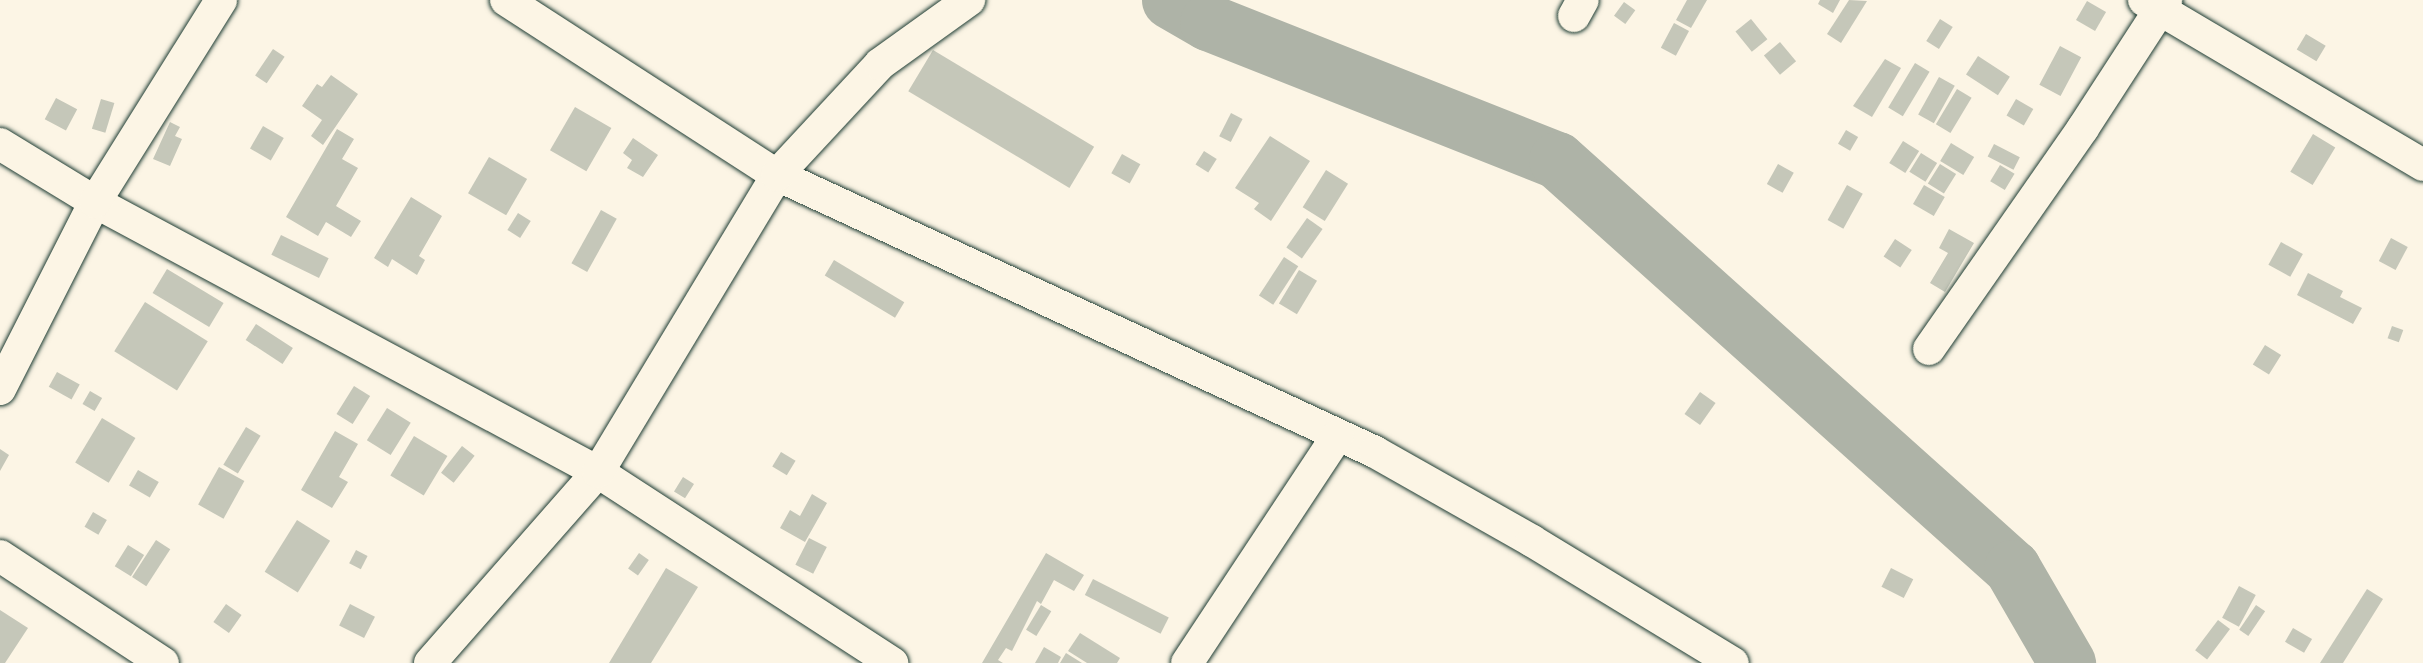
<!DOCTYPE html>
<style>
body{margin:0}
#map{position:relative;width:2423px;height:663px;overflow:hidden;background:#fcf5e5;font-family:Caveat,sans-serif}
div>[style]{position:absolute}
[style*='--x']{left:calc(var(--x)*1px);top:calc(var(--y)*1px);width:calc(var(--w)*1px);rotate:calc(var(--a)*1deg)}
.river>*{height:57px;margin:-28.5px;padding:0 28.5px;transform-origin:28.5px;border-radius:28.5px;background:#aeb3a7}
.building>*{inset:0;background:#c5c7b9;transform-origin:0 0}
.roads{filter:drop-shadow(0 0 2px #1f3d34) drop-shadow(0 0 2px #1f3d34)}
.minor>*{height:32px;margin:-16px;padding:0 16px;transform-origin:16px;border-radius:16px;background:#fcf5e5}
span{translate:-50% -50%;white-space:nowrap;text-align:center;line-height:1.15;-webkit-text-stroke:5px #fcf5e5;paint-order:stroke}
</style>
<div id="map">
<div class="river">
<i style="--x:1170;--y:0;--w:44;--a:30.1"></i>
<i style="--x:1208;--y:22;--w:375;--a:21.6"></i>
<i style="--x:1557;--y:160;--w:611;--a:41.88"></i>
<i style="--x:2012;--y:568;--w:110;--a:59.9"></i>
</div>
<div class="building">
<i style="clip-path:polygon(1687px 0,1707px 0,1691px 28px,1676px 20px)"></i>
<i style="clip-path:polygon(1820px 0,1840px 0,1833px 13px,1818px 4px)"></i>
<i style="clip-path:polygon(1849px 0,1867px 1px,1841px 43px,1827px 34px)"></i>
<i style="left:2087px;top:1px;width:22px;height:22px;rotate:30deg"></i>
<i style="left:1624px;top:2px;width:14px;height:17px;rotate:36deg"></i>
<i style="left:1751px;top:19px;width:26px;height:20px;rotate:51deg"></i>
<i style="left:1940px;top:19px;width:15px;height:26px;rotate:32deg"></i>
<i style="left:1674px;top:23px;width:17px;height:28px;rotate:28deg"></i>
<i style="left:2306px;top:34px;width:23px;height:18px;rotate:31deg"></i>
<i style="left:1780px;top:42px;width:25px;height:21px;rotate:50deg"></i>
<i style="left:2060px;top:46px;width:24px;height:44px;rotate:28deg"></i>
<i style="left:273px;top:49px;width:14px;height:32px;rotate:34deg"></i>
<i style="left:933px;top:50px;width:188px;height:48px;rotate:31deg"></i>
<i style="left:1978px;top:56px;width:38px;height:22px;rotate:33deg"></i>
<i style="clip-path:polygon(1885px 59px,1901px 68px,1872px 117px,1853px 106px)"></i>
<i style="left:1915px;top:63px;width:17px;height:52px;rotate:31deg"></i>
<i style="clip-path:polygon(331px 75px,358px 94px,323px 145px,311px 136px,322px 120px,302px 106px,317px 84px,322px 87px)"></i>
<i style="left:1939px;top:77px;width:18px;height:43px;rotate:29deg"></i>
<i style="left:1957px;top:89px;width:17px;height:41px;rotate:31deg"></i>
<i style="left:56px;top:98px;width:24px;height:24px;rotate:28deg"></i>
<i style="left:101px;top:99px;width:14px;height:31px;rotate:17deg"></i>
<i style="left:2016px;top:99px;width:20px;height:19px;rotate:30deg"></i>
<i style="left:575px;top:107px;width:42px;height:50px;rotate:30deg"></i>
<i style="left:1231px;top:113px;width:13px;height:26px;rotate:27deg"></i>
<i style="clip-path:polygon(170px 122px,180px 127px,175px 136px,182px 139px,170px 166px,153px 159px)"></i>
<i style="left:263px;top:126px;width:24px;height:26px;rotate:30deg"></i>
<i style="clip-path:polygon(337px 129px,354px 139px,342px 159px,358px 168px,336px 206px,361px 221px,351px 237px,326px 222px,318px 236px,286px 217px)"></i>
<i style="left:1846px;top:130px;width:14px;height:16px;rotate:30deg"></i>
<i style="left:2313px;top:134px;width:26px;height:44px;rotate:31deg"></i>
<i style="clip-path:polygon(1270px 136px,1310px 161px,1271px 221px,1254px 209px,1259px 203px,1235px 188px)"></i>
<i style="clip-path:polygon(633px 138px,658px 155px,643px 177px,627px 168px,632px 160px,623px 153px)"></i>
<i style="left:1903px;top:141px;width:19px;height:26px;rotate:32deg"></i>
<i style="left:1951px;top:143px;width:27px;height:21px;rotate:31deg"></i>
<i style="left:1994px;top:144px;width:29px;height:14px;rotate:27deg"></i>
<i style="left:1204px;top:151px;width:15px;height:16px;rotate:32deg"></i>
<i style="left:1921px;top:153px;width:19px;height:22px;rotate:32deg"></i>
<i style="left:1122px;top:154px;width:21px;height:22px;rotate:29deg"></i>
<i style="left:489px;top:157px;width:44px;height:42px;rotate:30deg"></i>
<i style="left:1778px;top:164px;width:18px;height:23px;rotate:29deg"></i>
<i style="left:1940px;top:164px;width:19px;height:23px;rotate:32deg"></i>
<i style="left:2000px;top:165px;width:17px;height:19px;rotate:31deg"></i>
<i style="left:1326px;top:170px;width:26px;height:44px;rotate:32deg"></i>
<i style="left:1847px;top:185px;width:18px;height:40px;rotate:29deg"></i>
<i style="left:1924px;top:185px;width:24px;height:22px;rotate:30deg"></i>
<i style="clip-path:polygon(411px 197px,442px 216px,419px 256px,425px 260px,417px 275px,392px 259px,388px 267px,374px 258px)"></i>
<i style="left:601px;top:210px;width:18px;height:61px;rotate:29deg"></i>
<i style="left:518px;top:213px;width:15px;height:20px;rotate:32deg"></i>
<i style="left:1307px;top:218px;width:19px;height:36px;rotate:35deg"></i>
<i style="clip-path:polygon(1949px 229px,1974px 243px,1945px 292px,1930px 283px,1948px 253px,1939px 248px)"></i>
<i style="left:281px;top:235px;width:53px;height:22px;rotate:26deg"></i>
<i style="left:2391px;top:238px;width:19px;height:26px;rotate:28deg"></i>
<i style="left:1895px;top:239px;width:20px;height:21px;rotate:33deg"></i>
<i style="left:2281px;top:242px;width:25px;height:26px;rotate:29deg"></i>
<i style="left:1284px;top:257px;width:17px;height:46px;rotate:33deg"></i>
<i style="left:834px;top:260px;width:82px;height:18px;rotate:31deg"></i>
<i style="left:167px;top:269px;width:66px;height:28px;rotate:31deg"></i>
<i style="left:1299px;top:270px;width:21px;height:39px;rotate:31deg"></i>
<i style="clip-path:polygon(2308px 273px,2343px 291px,2340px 297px,2362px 308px,2353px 324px,2297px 295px)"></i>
<i style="left:145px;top:302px;width:74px;height:58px;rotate:32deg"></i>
<i style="left:256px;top:324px;width:44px;height:19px;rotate:33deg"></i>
<i style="left:2392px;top:326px;width:12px;height:13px;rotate:20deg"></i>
<i style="left:2265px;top:345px;width:19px;height:23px;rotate:32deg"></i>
<i style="left:57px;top:372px;width:26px;height:17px;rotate:29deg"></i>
<i style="left:354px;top:386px;width:19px;height:33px;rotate:32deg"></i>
<i style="left:90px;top:391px;width:14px;height:15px;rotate:30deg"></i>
<i style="left:1700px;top:392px;width:19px;height:27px;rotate:35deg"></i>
<i style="left:387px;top:408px;width:28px;height:38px;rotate:32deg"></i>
<i style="left:102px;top:418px;width:39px;height:52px;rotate:31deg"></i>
<i style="left:246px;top:427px;width:17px;height:44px;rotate:31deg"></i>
<i style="clip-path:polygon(335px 431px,358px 444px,339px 477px,348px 482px,332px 508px,301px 490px)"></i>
<i style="left:414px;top:436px;width:39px;height:46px;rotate:31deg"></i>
<i style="left:462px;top:446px;width:16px;height:34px;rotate:38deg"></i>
<i style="clip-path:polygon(0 449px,9px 455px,0 471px)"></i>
<i style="left:781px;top:452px;width:17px;height:17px;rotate:31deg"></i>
<i style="left:219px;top:467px;width:29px;height:43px;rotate:29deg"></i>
<i style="left:138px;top:470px;width:24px;height:18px;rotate:30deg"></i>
<i style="left:683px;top:477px;width:13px;height:17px;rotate:32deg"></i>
<i style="clip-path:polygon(812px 494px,827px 503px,805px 542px,780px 528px,790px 510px,800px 516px)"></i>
<i style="left:93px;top:512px;width:16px;height:17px;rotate:30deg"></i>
<i style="left:297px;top:520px;width:39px;height:61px;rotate:32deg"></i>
<i style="left:809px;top:538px;width:20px;height:30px;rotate:27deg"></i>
<i style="left:156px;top:540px;width:17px;height:44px;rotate:33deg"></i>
<i style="left:128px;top:545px;width:19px;height:25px;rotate:32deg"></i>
<i style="left:356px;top:550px;width:13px;height:15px;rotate:27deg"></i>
<i style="left:639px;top:553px;width:12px;height:19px;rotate:35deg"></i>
<i style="clip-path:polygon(1046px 553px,1084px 575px,1074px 591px,1054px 580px,1041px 604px,1037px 601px,1012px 651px,1006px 648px,998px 660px,1003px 663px,982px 663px)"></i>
<i style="clip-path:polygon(666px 568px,698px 587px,651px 663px,609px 663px)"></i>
<i style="left:1891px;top:568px;width:25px;height:21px;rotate:27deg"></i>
<i style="left:1093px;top:579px;width:85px;height:18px;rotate:27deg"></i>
<i style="left:2239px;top:586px;width:19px;height:36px;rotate:28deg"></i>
<i style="clip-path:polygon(2367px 589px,2383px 599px,2343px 663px,2320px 663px)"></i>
<i style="left:226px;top:604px;width:19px;height:22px;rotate:35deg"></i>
<i style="left:350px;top:604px;width:28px;height:24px;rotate:27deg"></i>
<i style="left:1041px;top:605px;width:12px;height:29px;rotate:31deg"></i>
<i style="left:2256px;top:605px;width:11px;height:30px;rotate:34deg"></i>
<i style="clip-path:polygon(0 610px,28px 628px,5px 663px,0 663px)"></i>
<i style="left:2218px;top:620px;width:15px;height:38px;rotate:37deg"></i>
<i style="left:2293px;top:628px;width:22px;height:16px;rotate:30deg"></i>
<i style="clip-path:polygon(1080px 633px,1120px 658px,1117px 663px,1087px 663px,1068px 651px)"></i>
<i style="clip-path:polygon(1044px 647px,1061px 657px,1058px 663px,1035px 663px)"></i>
<i style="clip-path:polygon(1066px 653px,1082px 663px,1060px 663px)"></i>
</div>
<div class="roads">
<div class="minor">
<i style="--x:506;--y:0;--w:323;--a:32.9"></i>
<i style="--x:777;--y:175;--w:659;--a:24.85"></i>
<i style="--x:1375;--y:452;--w:180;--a:29.5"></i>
<i style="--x:1532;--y:541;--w:235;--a:31.3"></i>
<i style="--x:2144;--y:0;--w:324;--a:30.6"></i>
<i style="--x:1574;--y:16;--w:18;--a:-61"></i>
<i style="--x:0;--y:144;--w:111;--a:31.4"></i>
<i style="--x:95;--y:202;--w:571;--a:28.23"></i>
<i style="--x:598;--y:472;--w:351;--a:33"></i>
<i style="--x:1929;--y:349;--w:269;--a:-55.1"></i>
<i style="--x:2083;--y:128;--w:153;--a:-57"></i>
<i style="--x:0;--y:389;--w:210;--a:-63.1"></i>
<i style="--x:95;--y:202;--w:238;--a:-58"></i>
<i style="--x:0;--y:556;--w:195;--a:33.3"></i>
<i style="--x:430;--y:663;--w:254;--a:-48.7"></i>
<i style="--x:598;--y:472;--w:347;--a:-58.9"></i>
<i style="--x:777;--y:175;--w:151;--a:-47.1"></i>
<i style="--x:880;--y:64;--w:110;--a:-35.7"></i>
<i style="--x:1187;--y:663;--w:273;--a:-56.5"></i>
</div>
</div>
</div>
